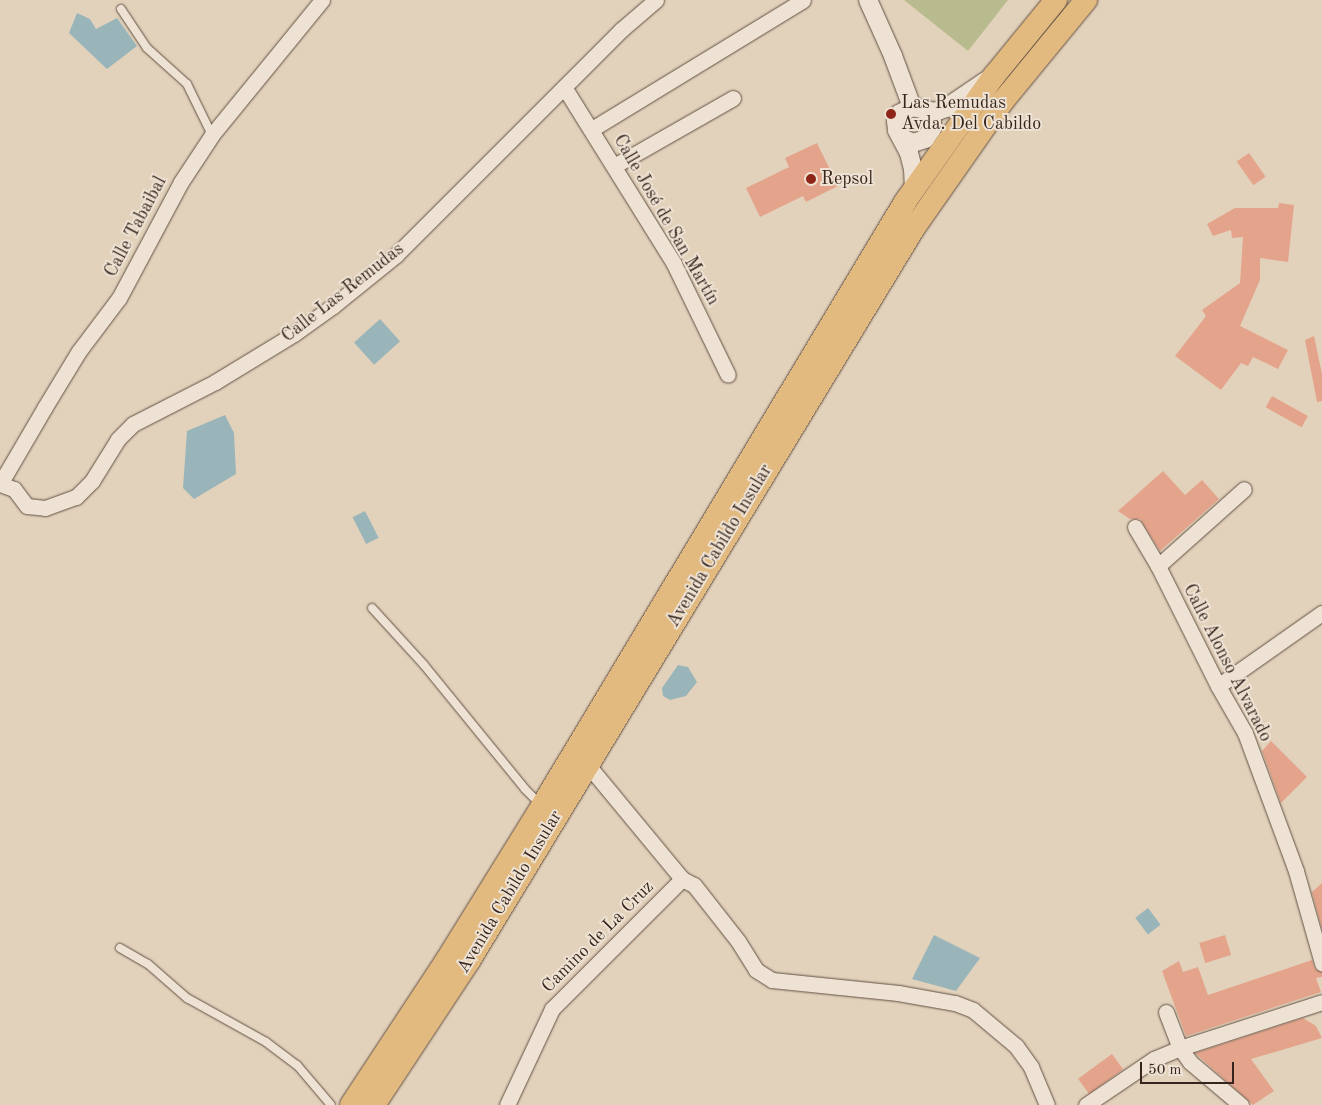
<!DOCTYPE html>
<meta charset="utf-8">
<style>
body{margin:0}
#map{position:relative;width:1322px;height:1105px;overflow:hidden;background:#e3d2bb;font-family:"Old Standard TT",serif}
div>[style]{position:absolute}
[style*='--x']{left:calc(var(--x)*1px);top:calc(var(--y)*1px);width:calc(var(--w)*1px);rotate:calc(var(--a)*1deg)}
.green>*{inset:0;background:#b8bb8d}
.water>*{inset:0;background:#99b5ba;transform-origin:0 0}
.building>*{inset:0;background:#e4a48b;transform-origin:0 0}
.roads{filter:drop-shadow(0 0 1px #625044) drop-shadow(0 0 1px #625044)}
.service>*{height:8px;margin:-4px;padding:0 4px;transform-origin:4px;border-radius:4px;background:#ede2d3}
.minor>*{height:15px;margin:-7.5px;padding:0 7.5px;transform-origin:7.5px;border-radius:7.5px;background:#ede2d3}
.tertiary>*{height:18px;margin:-9px;padding:0 9px;transform-origin:9px;border-radius:9px;background:#ede2d3}
.primary>*{height:22px;margin:-11px;padding:0 11px;transform-origin:11px;border-radius:11px;background:#e2b97e}
.dots>*{width:14px;height:14px;translate:-50% -50%;box-sizing:border-box;border:2px solid #ede2d3;border-radius:50%}
span{translate:-50% -50%;white-space:nowrap;text-align:center;line-height:1.15;-webkit-text-stroke:4px #ede2d3;paint-order:stroke}
.poi-label{font-size:18px;color:#37251d}
.left{translate:0 -50%;text-align:left}
.street-label{font-size:18px;color:#37251d}
.scale{position:absolute;left:1140px;top:1062px;width:94px;height:22px;box-sizing:border-box;border:2px solid #37251d;border-top:0;padding-left:6px;font-size:15px;line-height:18px;white-space:nowrap;color:#37251d;-webkit-text-stroke:4px #ede2d3;paint-order:stroke}
</style>
<div id="map">
<div class="green">
<i style="clip-path:polygon(904px 0,1008px 0,968px 51px)"></i>
</div>
<div class="water">
<i style="clip-path:polygon(77px 13px,90px 19px,96px 29px,117px 18px,137px 46px,107px 69px,69px 33px)"></i>
<i style="left:380px;top:319px;width:30px;height:35px;rotate:48deg"></i>
<i style="clip-path:polygon(225px 415px,234px 433px,236px 474px,194px 499px,183px 488px,187px 431px)"></i>
<i style="left:365px;top:511px;width:30px;height:14px;rotate:63deg"></i>
<i style="clip-path:polygon(678px 665px,688px 667px,697px 682px,686px 696px,670px 700px,663px 696px,662px 688px)"></i>
<i style="left:1148px;top:908px;width:21px;height:16px;rotate:53deg"></i>
<i style="clip-path:polygon(934px 935px,980px 958px,956px 991px,912px 979px)"></i>
</div>
<div class="building">
<i style="clip-path:polygon(817px 143px,838px 186px,806px 202px,803px 196px,760px 217px,746px 188px,789px 167px,785px 158px)"></i>
<i style="left:1249px;top:153px;width:29px;height:15px;rotate:55deg"></i>
<i style="clip-path:polygon(1279px 203px,1294px 205px,1288px 262px,1260px 258px,1260px 280px,1240px 326px,1288px 350px,1278px 369px,1253px 357px,1248px 366px,1241px 363px,1221px 390px,1175px 356px,1206px 316px,1202px 310px,1240px 283px,1243px 237px,1232px 238px,1231px 230px,1213px 236px,1207px 224px,1235px 208px,1278px 208px)"></i>
<i style="clip-path:polygon(1314px 336px,1322px 374px,1322px 401px,1317px 402px,1305px 340px)"></i>
<i style="left:1272px;top:396px;width:41px;height:13px;rotate:29deg"></i>
<i style="clip-path:polygon(1163px 471px,1185px 495px,1202px 480px,1219px 499px,1160px 551px,1140px 519px,1130px 519px,1118px 511px)"></i>
<i style="clip-path:polygon(1271px 741px,1307px 777px,1281px 803px,1262px 751px)"></i>
<i style="clip-path:polygon(1322px 883px,1322px 929px,1312px 892px)"></i>
<i style="left:1225px;top:935px;width:21px;height:27px;rotate:73deg"></i>
<i style="clip-path:polygon(1312px 960px,1315px 969px,1322px 972px,1322px 977px,1316px 978px,1321px 992px,1186px 1036px,1162px 971px,1179px 961px,1183px 972px,1198px 967px,1208px 995px)"></i>
<i style="clip-path:polygon(1303px 1018px,1316px 1026px,1322px 1038px,1251px 1059px,1274px 1091px,1253px 1105px,1195px 1053px)"></i>
<i style="left:1112px;top:1054px;width:19px;height:42px;rotate:54deg"></i>
</div>
<div class="roads">
<div class="service">
<i style="--x:121;--y:9;--w:47;--a:56.3"></i>
<i style="--x:147;--y:48;--w:54;--a:42"></i>
<i style="--x:187;--y:84;--w:57;--a:63.9"></i>
<i style="--x:372;--y:608;--w:77;--a:47.6"></i>
<i style="--x:424;--y:665;--w:160;--a:50.8"></i>
<i style="--x:525;--y:789;--w:21;--a:45"></i>
<i style="--x:120;--y:948;--w:32;--a:30"></i>
<i style="--x:148;--y:964;--w:52;--a:41.1"></i>
<i style="--x:187;--y:998;--w:90;--a:29.1"></i>
<i style="--x:266;--y:1042;--w:39;--a:37"></i>
<i style="--x:297;--y:1065;--w:52;--a:49.6"></i>
</div>
<div class="minor">
<i style="--x:322;--y:0;--w:174;--a:129.2"></i>
<i style="--x:212;--y:135;--w:56;--a:123.4"></i>
<i style="--x:181;--y:182;--w:132;--a:118.1"></i>
<i style="--x:119;--y:298;--w:66;--a:127"></i>
<i style="--x:79;--y:351;--w:66;--a:121.3"></i>
<i style="--x:45;--y:407;--w:89;--a:120.3"></i>
<i style="--x:0;--y:484;--w:15;--a:20"></i>
<i style="--x:14;--y:489;--w:21;--a:53"></i>
<i style="--x:27;--y:506;--w:18;--a:6"></i>
<i style="--x:45;--y:508;--w:33;--a:-20"></i>
<i style="--x:76;--y:497;--w:23;--a:-45"></i>
<i style="--x:92;--y:481;--w:49;--a:-58.2"></i>
<i style="--x:118;--y:439;--w:21;--a:-45"></i>
<i style="--x:133;--y:424;--w:92;--a:-27.1"></i>
<i style="--x:215;--y:382;--w:92;--a:-31.3"></i>
<i style="--x:294;--y:334;--w:48;--a:-35.7"></i>
<i style="--x:333;--y:306;--w:81;--a:-39"></i>
<i style="--x:396;--y:255;--w:318;--a:-45"></i>
<i style="--x:621;--y:30;--w:46;--a:-40.6"></i>
<i style="--x:564;--y:87;--w:208;--a:58.1"></i>
<i style="--x:674;--y:264;--w:123;--a:64.1"></i>
<i style="--x:592;--y:129;--w:247;--a:-31.4"></i>
<i style="--x:614;--y:166;--w:137;--a:-29.7"></i>
<i style="--x:1135;--y:527;--w:45;--a:59.5"></i>
<i style="--x:1158;--y:566;--w:134;--a:63.4"></i>
<i style="--x:1218;--y:686;--w:54;--a:60.1"></i>
<i style="--x:1245;--y:733;--w:147;--a:69.7"></i>
<i style="--x:1296;--y:871;--w:96;--a:74.2"></i>
<i style="--x:1158;--y:566;--w:115;--a:-41.8"></i>
<i style="--x:1218;--y:686;--w:127;--a:-35.1"></i>
<i style="--x:587;--y:764;--w:149;--a:50.4"></i>
<i style="--x:682;--y:879;--w:13;--a:27"></i>
<i style="--x:694;--y:885;--w:71;--a:51.8"></i>
<i style="--x:738;--y:941;--w:34;--a:58"></i>
<i style="--x:756;--y:970;--w:19;--a:32"></i>
<i style="--x:772;--y:980;--w:127;--a:5.9"></i>
<i style="--x:898;--y:993;--w:58;--a:10"></i>
<i style="--x:955;--y:1003;--w:19;--a:21"></i>
<i style="--x:973;--y:1010;--w:56;--a:39.9"></i>
<i style="--x:1016;--y:1046;--w:26;--a:54"></i>
<i style="--x:1031;--y:1067;--w:41;--a:67.2"></i>
<i style="--x:1166;--y:1012;--w:39;--a:69"></i>
<i style="--x:1180;--y:1048;--w:17;--a:54"></i>
<i style="--x:1190;--y:1062;--w:67;--a:40.1"></i>
<i style="--x:507;--y:1105;--w:106;--a:-64.9"></i>
<i style="--x:552;--y:1009;--w:184;--a:-45"></i>
<i style="--x:1086;--y:1105;--w:82;--a:-34.1"></i>
<i style="--x:1154;--y:1059;--w:28;--a:-23"></i>
<i style="--x:1180;--y:1048;--w:149;--a:-17.9"></i>
</div>
<div class="tertiary">
<i style="--x:868;--y:0;--w:61;--a:65.9"></i>
<i style="--x:893;--y:56;--w:54;--a:69.6"></i>
<i style="--x:902;--y:138;--w:12;--a:24"></i>
<i style="--x:913;--y:143;--w:13;--a:-18"></i>
<i style="--x:925;--y:139;--w:12;--a:-55"></i>
<i style="--x:932;--y:129;--w:7;--a:-90"></i>
<i style="--x:932;--y:122;--w:13;--a:-119"></i>
<i style="--x:914;--y:188;--w:19;--a:-93"></i>
<i style="--x:913;--y:169;--w:16;--a:-104"></i>
<i style="--x:909;--y:153;--w:26;--a:-118"></i>
<i style="--x:897;--y:130;--w:9;--a:-96"></i>
<i style="--x:896;--y:121;--w:8;--a:-67"></i>
<i style="--x:899;--y:114;--w:15;--a:-28"></i>
<i style="--x:912;--y:107;--w:24;--a:12"></i>
<i style="--x:935;--y:112;--w:12;--a:-20"></i>
<i style="--x:946;--y:108;--w:50;--a:-34.3"></i>
</div>
<div class="primary">
<i style="--x:351;--y:1105;--w:173;--a:-56.6"></i>
<i style="--x:446;--y:961;--w:182;--a:-58.2"></i>
<i style="--x:542;--y:806;--w:705;--a:-58.99"></i>
<i style="--x:905;--y:202;--w:154;--a:-54.8"></i>
<i style="--x:994;--y:76;--w:98;--a:-50.8"></i>
<i style="--x:374;--y:1105;--w:173;--a:-56.6"></i>
<i style="--x:469;--y:961;--w:858;--a:-58.74"></i>
<i style="--x:914;--y:228;--w:155;--a:-55"></i>
<i style="--x:1003;--y:101;--w:131;--a:-50.6"></i>
</div>
</div>
<div class="dots">
<i style="left:891px;top:114px;background:#8f2418"></i>
<i style="left:811px;top:179px;background:#8f2418"></i>
</div>
<div class="poi-label">
<span class="left" style="left:901px;top:114px">Las Remudas<br>Avda. Del Cabildo</span>
<span class="left" style="left:821px;top:179px">Repsol</span>
</div>
<div class="street-label">
<span style="left:666px;top:220px;rotate:60deg">Calle José de San Martín</span>
<span style="left:136px;top:227px;rotate:-62deg">Calle Tabaibal</span>
<span style="left:343px;top:293px;rotate:-38deg">Calle Las Remudas</span>
<span style="left:720px;top:546px;rotate:-59deg">Avenida Cabildo Insular</span>
<span style="left:1227px;top:663px;rotate:63deg">Calle Alonso Alvarado</span>
<span style="left:510px;top:892px;rotate:-59deg">Avenida Cabildo Insular</span>
<span style="left:598px;top:937px;rotate:-45deg">Camino de La Cruz</span>
</div>
<div class="scale">50 m</div>
</div>
